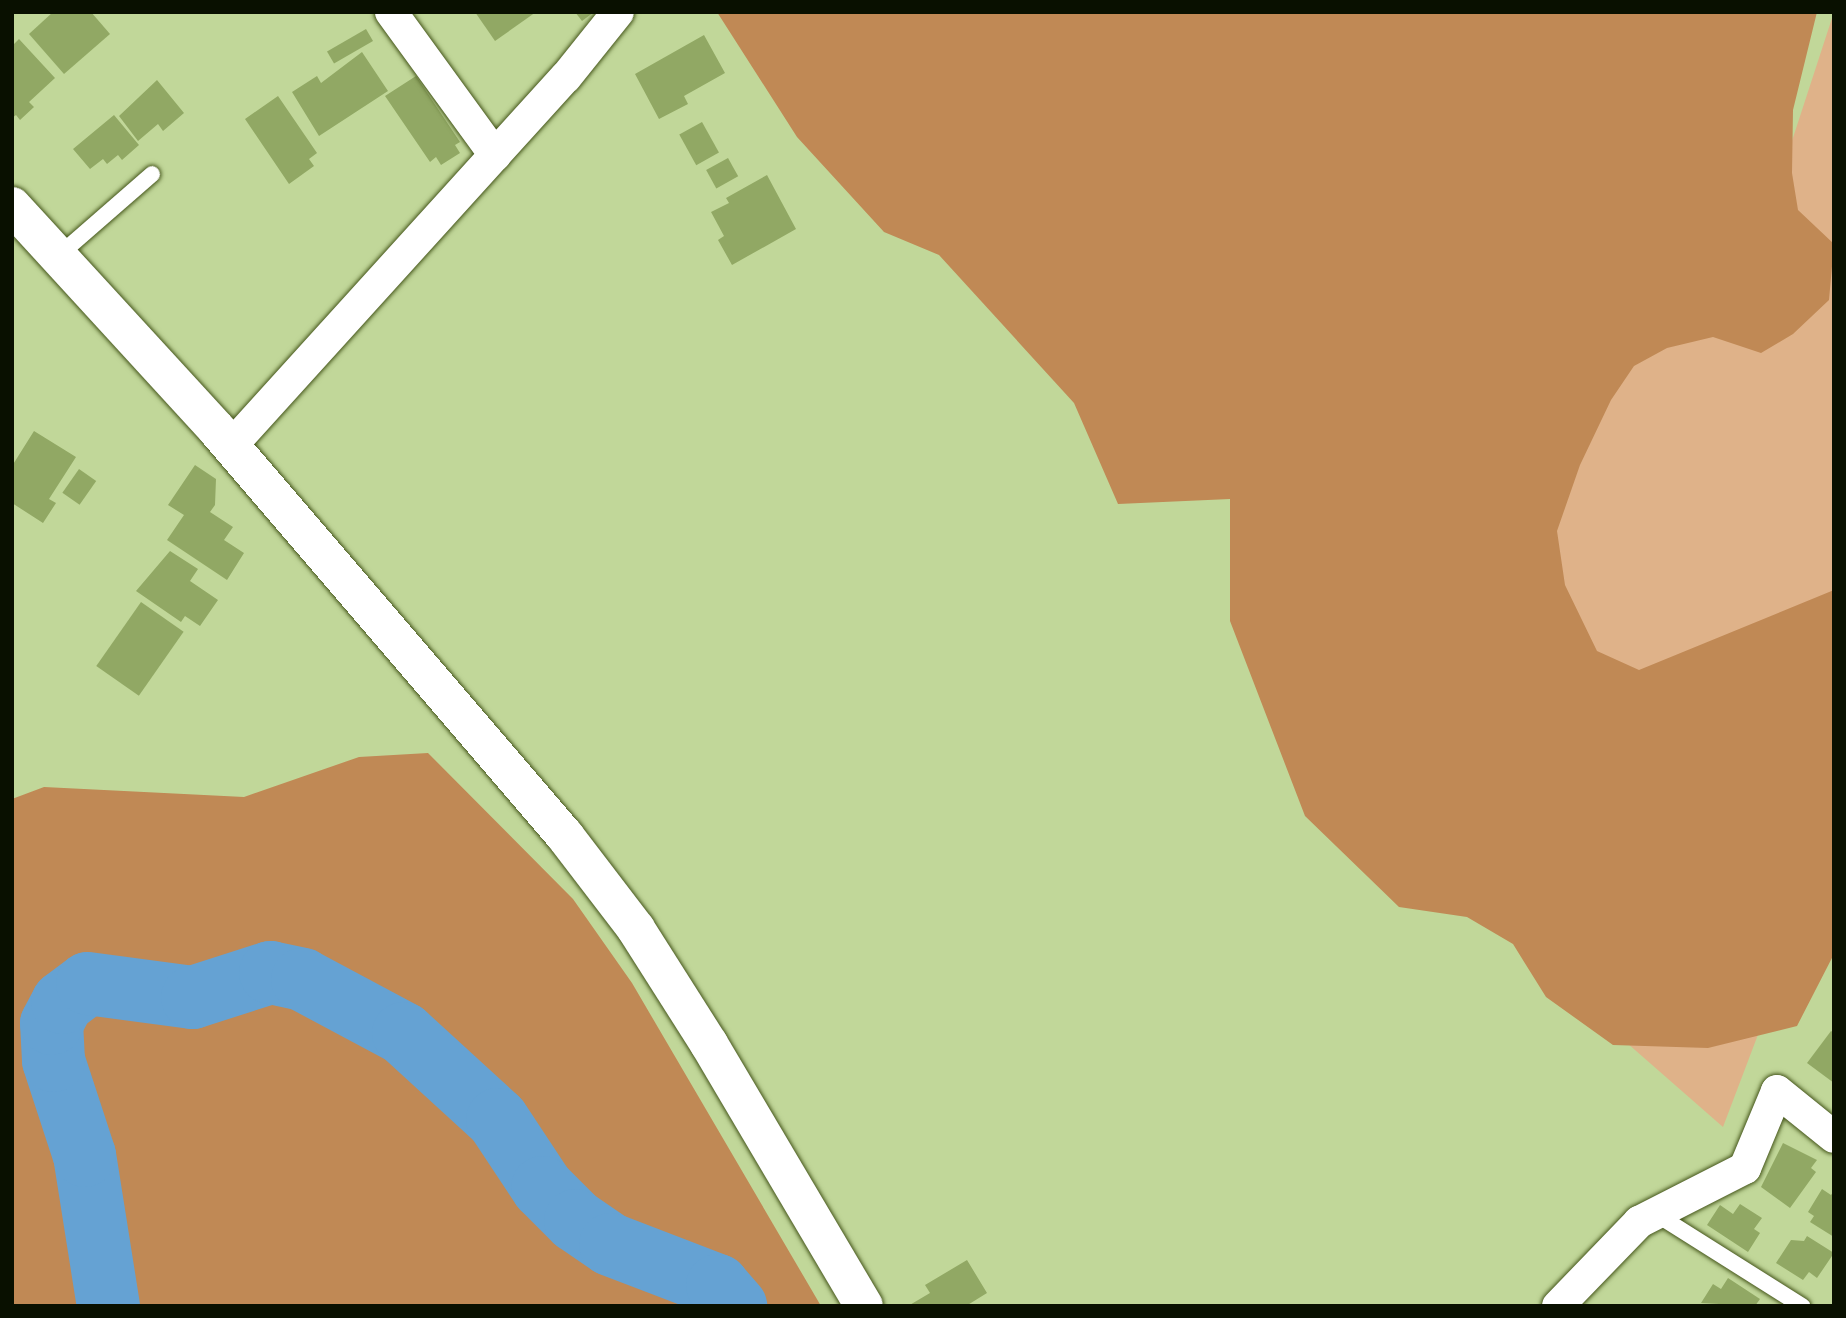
<!DOCTYPE html>
<style>
body{margin:0}
#map{position:relative;width:1846px;height:1318px;overflow:hidden;background:#c1d799;font-family:"Sofia Sans Condensed",sans-serif}
div>[style]{position:absolute}
[style*='--x']{left:calc(var(--x)*1px);top:calc(var(--y)*1px);width:calc(var(--w)*1px);rotate:calc(var(--a)*1deg)}
.green>*{inset:0;background:#dfb289}
.forest>*{inset:0;background:#c08955}
.river>*{height:63px;margin:-31.5px;padding:0 31.5px;transform-origin:31.5px;border-radius:31.5px;background:#65a2d3}
.building>*{inset:0;background:#91a864;transform-origin:0 0}
.roads{filter:drop-shadow(0 0 2px #45561b) drop-shadow(0 0 2px #45561b)}
.lane>*{height:16px;margin:-8px;padding:0 8px;transform-origin:8px;border-radius:8px;background:#fff}
.street>*{height:32px;margin:-16px;padding:0 16px;transform-origin:16px;border-radius:16px;background:#fff}
.secondary>*{height:38px;margin:-19px;padding:0 19px;transform-origin:19px;border-radius:19px;background:#fff}
span{translate:-50% -50%;white-space:nowrap;text-align:center;line-height:1.15;-webkit-text-stroke:5px #cde4a5;paint-order:stroke}
.frame{position:absolute;inset:0;border:14px solid #091000;pointer-events:none}
</style>
<div id="map">
<div class="green">
<i style="clip-path:polygon(1834px 12px,1834px 834px,1723px 1127px,1370px 818px,1563px 316px,1745px 285px)"></i>
</div>
<div class="forest">
<i style="clip-path:polygon(717px 12px,1817px 12px,1793px 110px,1792px 173px,1798px 210px,1834px 244px,1829px 300px,1793px 334px,1761px 353px,1713px 337px,1667px 348px,1634px 366px,1611px 400px,1580px 465px,1557px 531px,1565px 585px,1597px 651px,1639px 670px,1834px 590px,1834px 954px,1797px 1026px,1708px 1048px,1613px 1045px,1546px 997px,1513px 944px,1467px 917px,1399px 907px,1305px 816px,1230px 621px,1230px 499px,1118px 504px,1074px 403px,939px 255px,884px 232px,797px 137px)"></i>
<i style="clip-path:polygon(428px 753px,573px 899px,632px 983px,821px 1306px,12px 1306px,12px 799px,44px 787px,244px 797px,359px 757px)"></i>
</div>
<div class="river">
<i style="--x:108;--y:1306;--w:153;--a:-99"></i>
<i style="--x:84;--y:1155;--w:100;--a:-108.1"></i>
<i style="--x:53;--y:1060;--w:37;--a:-93"></i>
<i style="--x:51;--y:1023;--w:24;--a:-62"></i>
<i style="--x:62;--y:1002;--w:31;--a:-37"></i>
<i style="--x:87;--y:983;--w:106;--a:7.6"></i>
<i style="--x:192;--y:997;--w:82;--a:-17.8"></i>
<i style="--x:270;--y:972;--w:33;--a:12"></i>
<i style="--x:302;--y:979;--w:115;--a:28.1"></i>
<i style="--x:403;--y:1033;--w:127;--a:42.5"></i>
<i style="--x:497;--y:1119;--w:82;--a:56.5"></i>
<i style="--x:542;--y:1187;--w:47;--a:45"></i>
<i style="--x:575;--y:1220;--w:42;--a:34.4"></i>
<i style="--x:610;--y:1244;--w:115;--a:21"></i>
<i style="--x:717;--y:1285;--w:28;--a:49"></i>
</div>
<div class="building">
<i style="clip-path:polygon(53px 12px,91px 12px,110px 34px,64px 74px,29px 34px)"></i>
<i style="clip-path:polygon(475px 12px,536px 12px,495px 41px)"></i>
<i style="clip-path:polygon(575px 12px,594px 12px,582px 21px)"></i>
<i style="left:366px;top:29px;width:14px;height:45px;rotate:60deg"></i>
<i style="clip-path:polygon(704px 35px,725px 73px,684px 96px,688px 104px,659px 119px,635px 74px)"></i>
<i style="clip-path:polygon(19px 39px,55px 78px,29px 102px,34px 107px,20px 120px,16px 115px,12px 118px,12px 46px)"></i>
<i style="clip-path:polygon(362px 52px,388px 91px,319px 136px,292px 92px,317px 76px,321px 83px)"></i>
<i style="clip-path:polygon(416px 76px,460px 142px,455px 145px,460px 153px,441px 165px,436px 157px,430px 162px,385px 96px)"></i>
<i style="clip-path:polygon(157px 80px,184px 113px,163px 131px,158px 124px,138px 141px,119px 116px)"></i>
<i style="clip-path:polygon(278px 96px,317px 153px,309px 159px,314px 166px,289px 184px,245px 119px)"></i>
<i style="clip-path:polygon(114px 115px,139px 145px,122px 160px,118px 155px,107px 164px,103px 159px,90px 169px,73px 149px)"></i>
<i style="left:702px;top:122px;width:35px;height:26px;rotate:61deg"></i>
<i style="left:728px;top:158px;width:21px;height:25px;rotate:61deg"></i>
<i style="clip-path:polygon(767px 175px,796px 229px,732px 265px,718px 240px,724px 236px,711px 212px,729px 203px,726px 198px)"></i>
<i style="clip-path:polygon(34px 431px,76px 457px,49px 499px,56px 503px,43px 523px,12px 503px,12px 466px)"></i>
<i style="clip-path:polygon(195px 465px,216px 479px,215px 505px,210px 512px,233px 527px,224px 540px,244px 553px,227px 580px,167px 540px,184px 515px,168px 505px)"></i>
<i style="left:79px;top:469px;width:21px;height:29px;rotate:35deg"></i>
<i style="clip-path:polygon(170px 551px,198px 569px,190px 581px,218px 600px,200px 626px,185px 616px,181px 622px,136px 591px)"></i>
<i style="left:141px;top:602px;width:52px;height:78px;rotate:35deg"></i>
<i style="clip-path:polygon(1831px 1031px,1834px 1033px,1834px 1083px,1807px 1063px)"></i>
<i style="clip-path:polygon(1783px 1143px,1817px 1160px,1811px 1168px,1816px 1172px,1790px 1208px,1761px 1187px)"></i>
<i style="clip-path:polygon(1822px 1189px,1831px 1195px,1834px 1191px,1834px 1237px,1810px 1222px,1814px 1216px,1808px 1212px)"></i>
<i style="clip-path:polygon(1740px 1204px,1762px 1218px,1754px 1229px,1760px 1233px,1748px 1252px,1707px 1225px,1720px 1205px,1733px 1214px)"></i>
<i style="clip-path:polygon(1807px 1236px,1834px 1253px,1817px 1278px,1809px 1272px,1803px 1280px,1776px 1263px,1791px 1240px,1804px 1241px)"></i>
<i style="clip-path:polygon(967px 1260px,987px 1293px,966px 1306px,908px 1306px,930px 1293px,925px 1285px)"></i>
<i style="clip-path:polygon(1728px 1278px,1760px 1299px,1755px 1306px,1701px 1303px,1713px 1284px,1721px 1289px)"></i>
</div>
<div class="roads">
<div class="lane">
<i style="--x:57;--y:257;--w:126;--a:-41.1"></i>
<i style="--x:1656;--y:1214;--w:173;--a:32.2"></i>
</div>
<div class="street">
<i style="--x:391;--y:12;--w:177;--a:54"></i>
<i style="--x:231;--y:446;--w:498;--a:-47.8"></i>
<i style="--x:566;--y:77;--w:83;--a:-51.3"></i>
<i style="--x:1558;--y:1306;--w:117;--a:-46"></i>
<i style="--x:1639;--y:1222;--w:119;--a:-27"></i>
<i style="--x:1745;--y:1168;--w:83;--a:-67.4"></i>
<i style="--x:1777;--y:1091;--w:73;--a:38.9"></i>
</div>
<div class="secondary">
<i style="--x:12;--y:206;--w:304;--a:47.5"></i>
<i style="--x:217;--y:430;--w:535;--a:49.4"></i>
<i style="--x:565;--y:836;--w:117;--a:52.6"></i>
<i style="--x:636;--y:929;--w:136;--a:57.6"></i>
<i style="--x:709;--y:1044;--w:304;--a:59.4"></i>
</div>
</div>
<div class="frame"></div>
</div>
